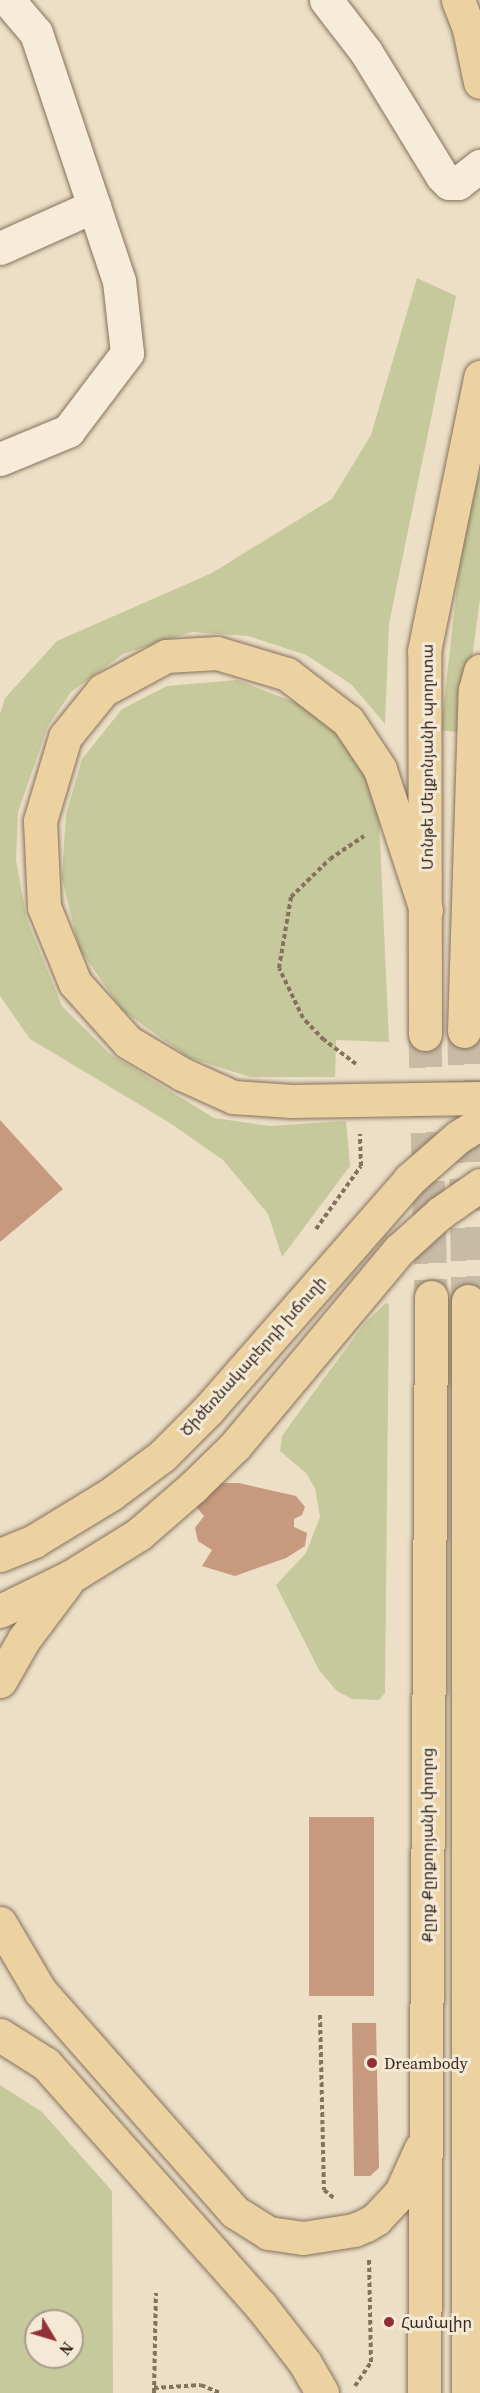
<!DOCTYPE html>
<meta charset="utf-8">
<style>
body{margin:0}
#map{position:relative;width:480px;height:2393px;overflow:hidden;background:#ecdfc6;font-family:"Source Serif 4","Noto Sans Armenian",serif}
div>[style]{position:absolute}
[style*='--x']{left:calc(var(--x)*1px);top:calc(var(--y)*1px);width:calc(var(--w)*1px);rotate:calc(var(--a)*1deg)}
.green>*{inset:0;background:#c6c99b}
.building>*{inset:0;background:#c7997e;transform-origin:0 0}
.major-tunnel>*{height:33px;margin-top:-16.5px;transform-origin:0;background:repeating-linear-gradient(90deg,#c8bba5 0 33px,transparent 0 49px)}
.path>*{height:4px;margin-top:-2px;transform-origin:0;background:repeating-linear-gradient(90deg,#86715d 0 4.5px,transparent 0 7.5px)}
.roads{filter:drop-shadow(0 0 2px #86715d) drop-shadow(0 0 2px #86715d)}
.minor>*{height:33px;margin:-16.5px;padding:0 16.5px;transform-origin:16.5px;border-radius:16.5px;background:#f7ecd9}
.major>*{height:33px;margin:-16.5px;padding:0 16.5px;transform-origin:16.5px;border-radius:16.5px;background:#ecd1a1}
.dots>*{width:16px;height:16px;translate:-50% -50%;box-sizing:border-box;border:3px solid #f3e9d5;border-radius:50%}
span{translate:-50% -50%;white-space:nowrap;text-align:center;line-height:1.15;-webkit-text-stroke:6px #f3e9d5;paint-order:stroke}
.street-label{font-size:16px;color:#372a20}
.poi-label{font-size:16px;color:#372a20}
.left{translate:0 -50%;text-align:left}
.north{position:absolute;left:24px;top:2309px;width:60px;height:60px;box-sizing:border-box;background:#f3e9d5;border:2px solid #a89d8d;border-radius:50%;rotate:128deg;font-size:16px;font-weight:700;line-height:24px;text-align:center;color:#372a20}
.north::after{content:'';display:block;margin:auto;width:21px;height:27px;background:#913136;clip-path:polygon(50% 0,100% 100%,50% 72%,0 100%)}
</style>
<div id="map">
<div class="green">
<i style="clip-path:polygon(417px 278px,456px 296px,389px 624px,385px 724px,351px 684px,306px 655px,248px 636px,192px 632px,123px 654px,71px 692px,48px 726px,18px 812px,16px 860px,27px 920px,62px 1006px,110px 1054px,214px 1118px,270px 1126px,346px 1121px,350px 1166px,282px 1257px,268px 1214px,223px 1160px,170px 1123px,30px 1039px,0 996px,0 714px,5px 698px,57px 641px,212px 573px,332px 499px,371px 435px)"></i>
<i style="clip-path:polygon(480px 472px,480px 599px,462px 733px,441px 730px,464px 524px)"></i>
<i style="clip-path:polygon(237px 680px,299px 704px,340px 734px,365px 774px,379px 819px,389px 1042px,336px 1040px,335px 1077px,250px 1077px,188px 1057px,122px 1010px,79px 948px,62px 878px,66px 814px,82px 759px,122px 709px,167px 686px)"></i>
<i style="clip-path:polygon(386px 1303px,389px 1304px,385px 1693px,379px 1700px,352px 1699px,337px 1691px,319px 1670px,276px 1585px,306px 1553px,320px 1517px,315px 1488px,306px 1473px,280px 1451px,282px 1436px,297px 1415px,365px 1323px)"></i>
<i style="clip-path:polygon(evenodd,0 2085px,42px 2112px,112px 2191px,113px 2393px,0 2393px,0 2085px,36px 2321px,72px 2321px,72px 2357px,36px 2357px,36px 2321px)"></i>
</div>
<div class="building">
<i style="clip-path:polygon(0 1120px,63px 1189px,0 1242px)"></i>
<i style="clip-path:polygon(219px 1483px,239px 1483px,296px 1496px,305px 1507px,302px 1515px,294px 1519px,294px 1527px,307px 1533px,305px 1546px,286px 1558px,235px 1576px,202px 1566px,212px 1550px,198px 1541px,195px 1528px,204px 1516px,194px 1504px)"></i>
<i style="left:309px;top:1817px;width:65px;height:179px"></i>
<i style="clip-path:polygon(352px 2023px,376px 2023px,379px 2168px,370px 2176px,354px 2176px)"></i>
</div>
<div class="major-tunnel">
<i style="--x:464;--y:1031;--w:270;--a:89.2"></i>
<i style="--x:425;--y:1034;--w:263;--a:88.7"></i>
</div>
<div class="path">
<i style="--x:356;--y:1064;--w:40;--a:-143"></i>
<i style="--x:324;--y:1040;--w:30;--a:-134"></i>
<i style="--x:303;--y:1018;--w:55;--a:-115.6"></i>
<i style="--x:279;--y:968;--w:72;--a:-80.4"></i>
<i style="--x:291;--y:897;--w:54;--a:-44.3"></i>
<i style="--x:330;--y:859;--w:41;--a:-34.1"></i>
<i style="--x:316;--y:1229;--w:77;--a:-54.5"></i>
<i style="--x:361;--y:1166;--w:32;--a:-92"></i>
<i style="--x:320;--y:2015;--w:175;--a:88.7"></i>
<i style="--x:324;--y:2190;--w:13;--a:39"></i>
<i style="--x:355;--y:2386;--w:29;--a:-56"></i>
<i style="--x:371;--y:2362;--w:102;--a:-91.1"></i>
<i style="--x:154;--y:2388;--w:47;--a:-3.7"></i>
<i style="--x:201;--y:2385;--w:21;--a:23"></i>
<i style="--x:154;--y:2393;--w:100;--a:-88.9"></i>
</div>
<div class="roads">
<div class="minor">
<i style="--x:326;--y:0;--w:66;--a:52.4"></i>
<i style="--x:366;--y:52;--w:145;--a:58.5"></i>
<i style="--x:442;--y:176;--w:10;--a:45"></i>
<i style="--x:449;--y:183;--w:9;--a:0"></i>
<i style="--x:458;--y:183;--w:28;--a:-38"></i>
<i style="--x:0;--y:248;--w:103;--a:-24.1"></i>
<i style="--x:0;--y:459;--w:74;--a:-22.4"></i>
<i style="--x:68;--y:431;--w:98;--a:-52.9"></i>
<i style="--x:127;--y:353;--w:72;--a:-96.3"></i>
<i style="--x:119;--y:281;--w:262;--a:-108.5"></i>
<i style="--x:36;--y:33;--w:43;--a:-130.3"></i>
</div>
<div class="major">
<i style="--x:458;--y:0;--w:31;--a:69"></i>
<i style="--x:469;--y:29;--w:54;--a:78.3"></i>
<i style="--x:426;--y:910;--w:148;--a:-108.1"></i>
<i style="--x:380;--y:769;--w:58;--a:-123.7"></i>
<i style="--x:348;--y:721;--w:77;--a:-142.4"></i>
<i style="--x:287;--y:674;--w:73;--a:-163.3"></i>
<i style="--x:217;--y:653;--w:51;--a:176.6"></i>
<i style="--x:166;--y:656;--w:72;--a:151.6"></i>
<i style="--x:103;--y:690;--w:60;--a:129"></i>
<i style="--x:65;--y:737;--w:88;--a:106.6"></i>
<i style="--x:40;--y:821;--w:86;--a:87.3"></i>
<i style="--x:44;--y:907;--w:82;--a:67.8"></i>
<i style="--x:75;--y:983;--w:79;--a:48.1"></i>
<i style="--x:128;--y:1042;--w:63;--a:30.7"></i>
<i style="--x:182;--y:1074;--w:56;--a:24.3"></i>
<i style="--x:233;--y:1097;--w:59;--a:3.9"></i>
<i style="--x:292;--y:1101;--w:188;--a:-0.9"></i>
<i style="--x:464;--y:1031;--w:341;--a:-88.2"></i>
<i style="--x:475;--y:690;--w:20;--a:-75"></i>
<i style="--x:425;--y:1034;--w:383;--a:-90.1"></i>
<i style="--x:424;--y:651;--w:280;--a:-78.4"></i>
<i style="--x:468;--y:1301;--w:1092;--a:90"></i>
<i style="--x:0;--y:1555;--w:37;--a:-22"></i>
<i style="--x:34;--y:1541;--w:90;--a:-31.4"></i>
<i style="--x:111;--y:1494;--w:64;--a:-36.7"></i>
<i style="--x:162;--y:1456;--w:65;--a:-45"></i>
<i style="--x:208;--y:1410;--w:305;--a:-48.8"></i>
<i style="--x:409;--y:1180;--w:65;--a:-41.3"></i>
<i style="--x:458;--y:1137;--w:26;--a:-32"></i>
<i style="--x:0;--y:1611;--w:78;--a:-25.9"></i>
<i style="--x:70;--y:1577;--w:81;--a:-31.9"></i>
<i style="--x:139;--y:1534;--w:72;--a:-41"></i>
<i style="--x:193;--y:1487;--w:59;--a:-44.3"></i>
<i style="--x:235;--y:1446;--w:256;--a:-50.1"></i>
<i style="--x:399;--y:1250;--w:55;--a:-42.1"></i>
<i style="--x:440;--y:1213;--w:49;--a:-35"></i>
<i style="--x:0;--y:1681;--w:48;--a:-60.3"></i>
<i style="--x:24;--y:1639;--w:70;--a:-53.1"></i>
<i style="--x:0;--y:1923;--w:79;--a:59.5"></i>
<i style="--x:40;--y:1991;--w:295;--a:48.6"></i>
<i style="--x:235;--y:2212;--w:39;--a:32"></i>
<i style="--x:268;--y:2233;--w:35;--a:8"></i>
<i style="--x:303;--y:2238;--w:52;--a:-8.9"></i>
<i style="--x:354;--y:2230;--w:13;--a:-23"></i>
<i style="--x:366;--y:2225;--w:12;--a:-31"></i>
<i style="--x:376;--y:2219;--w:37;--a:-47"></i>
<i style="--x:401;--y:2192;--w:48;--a:-65.6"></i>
<i style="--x:0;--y:2035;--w:54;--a:32.2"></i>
<i style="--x:46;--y:2064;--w:324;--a:48.4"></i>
<i style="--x:261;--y:2306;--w:72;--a:52.3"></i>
<i style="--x:305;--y:2363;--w:34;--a:60"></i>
<i style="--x:424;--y:2393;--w:1096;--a:-89.63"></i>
</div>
</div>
<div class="dots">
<i style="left:372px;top:2063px;background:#913136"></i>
<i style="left:389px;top:2322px;background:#913136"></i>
</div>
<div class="street-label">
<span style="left:427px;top:757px;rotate:-90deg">Մոնթե Մելքոնյանի պողոտա</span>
<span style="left:253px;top:1356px;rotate:-48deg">Ծիծեռնակաբերդի խճուղի</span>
<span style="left:427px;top:1845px;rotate:-90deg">Քըրք Քըրքորյանի փողոց</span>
</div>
<div class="poi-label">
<span class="left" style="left:384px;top:2063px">Dreambody</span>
<span class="left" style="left:401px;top:2322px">Համալիր</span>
</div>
<div class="north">N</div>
</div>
